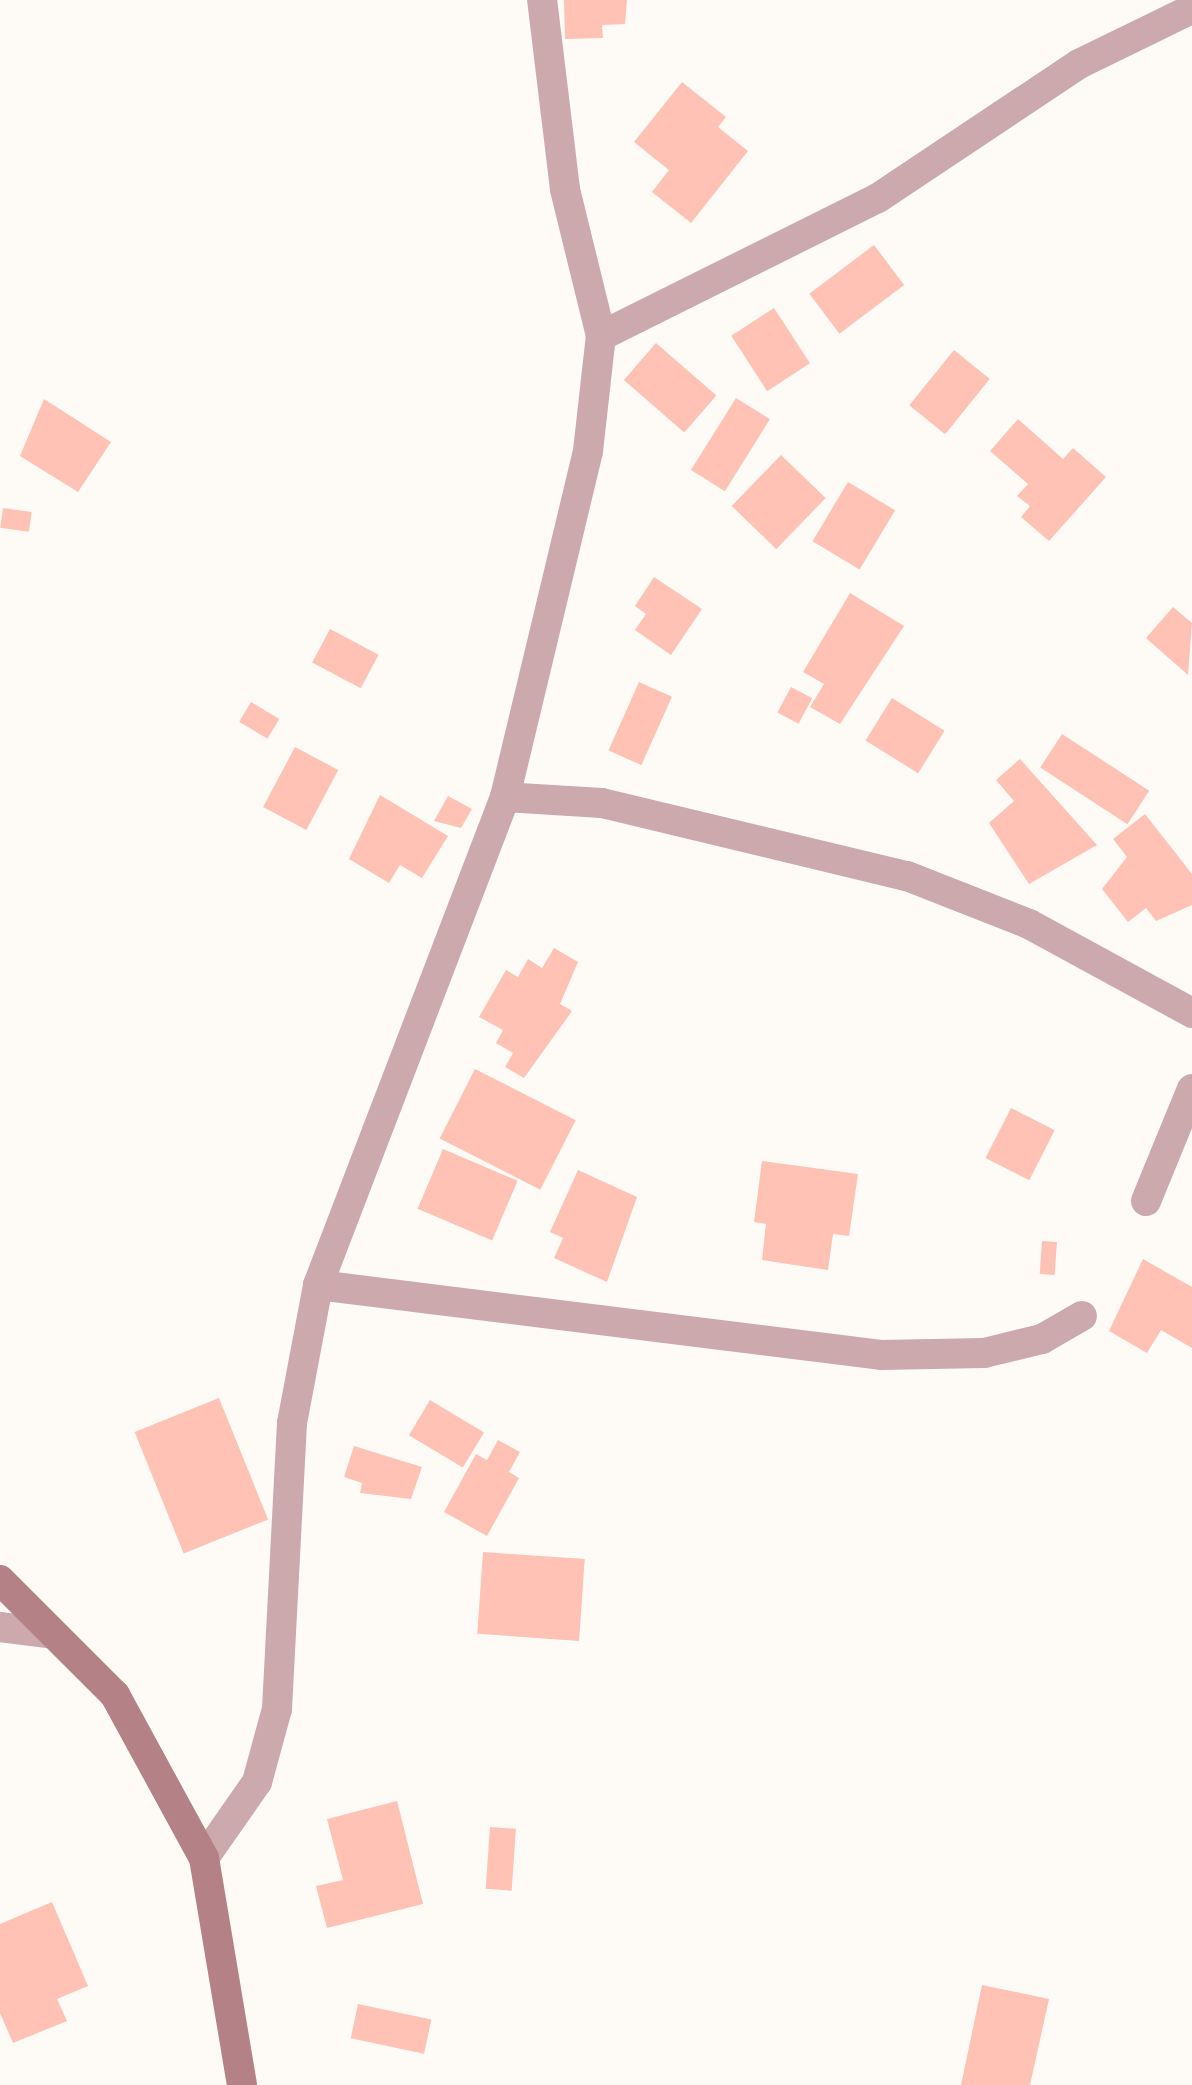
<!DOCTYPE html>
<style>
body{margin:0}
#map{position:relative;width:1192px;height:2085px;overflow:hidden;background:#fefbf7;font-family:Rubik,sans-serif}
div>[style]{position:absolute}
[style*='--x']{left:calc(var(--x)*1px);top:calc(var(--y)*1px);width:calc(var(--w)*1px);rotate:calc(var(--a)*1deg)}
.building>*{inset:0;background:#ffc2b4;transform-origin:0 0}
.street>*{height:30px;margin:-15px;padding:0 15px;transform-origin:15px;border-radius:15px;background:#cca9ac}
.secondary>*{height:30px;margin:-15px;padding:0 15px;transform-origin:15px;border-radius:15px;background:#b38186}
span{translate:-50% -50%;white-space:nowrap;text-align:center;line-height:1.15;-webkit-text-stroke:9px #fff;paint-order:stroke}
</style>
<div id="map">
<div class="building">
<i style="clip-path:polygon(564px 0,627px 0,625px 24px,602px 25px,603px 38px,565px 39px)"></i>
<i style="clip-path:polygon(682px 82px,726px 117px,718px 127px,748px 151px,691px 223px,652px 192px,669px 170px,634px 142px)"></i>
<i style="left:874px;top:245px;width:50px;height:81px;rotate:53deg"></i>
<i style="left:774px;top:308px;width:66px;height:51px;rotate:57deg"></i>
<i style="left:656px;top:343px;width:80px;height:49px;rotate:41deg"></i>
<i style="left:954px;top:350px;width:46px;height:71px;rotate:39deg"></i>
<i style="left:736px;top:398px;width:40px;height:85px;rotate:32deg"></i>
<i style="clip-path:polygon(44px 399px,111px 442px,78px 492px,20px 456px)"></i>
<i style="clip-path:polygon(1018px 419px,1063px 459px,1073px 448px,1106px 477px,1049px 541px,1021px 517px,1030px 506px,1017px 496px,1028px 484px,990px 451px)"></i>
<i style="left:781px;top:455px;width:62px;height:71px;rotate:44deg"></i>
<i style="left:848px;top:482px;width:55px;height:69px;rotate:31deg"></i>
<i style="left:3px;top:508px;width:29px;height:20px;rotate:8deg"></i>
<i style="clip-path:polygon(654px 577px,702px 609px,671px 655px,635px 630px,646px 614px,635px 606px)"></i>
<i style="clip-path:polygon(850px 593px,904px 626px,840px 724px,810px 707px,824px 684px,803px 672px)"></i>
<i style="clip-path:polygon(1173px 607px,1192px 623px,1188px 675px,1146px 638px)"></i>
<i style="left:330px;top:629px;width:55px;height:38px;rotate:28deg"></i>
<i style="left:639px;top:682px;width:36px;height:75px;rotate:24deg"></i>
<i style="left:791px;top:687px;width:24px;height:29px;rotate:28deg"></i>
<i style="left:892px;top:698px;width:62px;height:50px;rotate:32deg"></i>
<i style="left:251px;top:702px;width:33px;height:23px;rotate:31deg"></i>
<i style="left:1062px;top:734px;width:104px;height:40px;rotate:33deg"></i>
<i style="left:295px;top:747px;width:49px;height:68px;rotate:28deg"></i>
<i style="clip-path:polygon(1020px 759px,1097px 845px,1029px 884px,989px 823px,1014px 801px,996px 780px)"></i>
<i style="clip-path:polygon(380px 795px,448px 836px,422px 878px,400px 865px,389px 883px,349px 859px)"></i>
<i style="clip-path:polygon(448px 796px,472px 809px,461px 828px,434px 821px)"></i>
<i style="clip-path:polygon(1145px 814px,1192px 874px,1192px 905px,1156px 921px,1146px 908px,1128px 922px,1102px 889px,1127px 857px,1113px 839px)"></i>
<i style="clip-path:polygon(554px 948px,578px 962px,560px 1004px,572px 1011px,524px 1078px,505px 1067px,513px 1053px,496px 1043px,503px 1030px,479px 1017px,506px 970px,518px 977px,528px 959px,542px 968px)"></i>
<i style="left:475px;top:1069px;width:113px;height:78px;rotate:27deg"></i>
<i style="left:1011px;top:1108px;width:49px;height:56px;rotate:27deg"></i>
<i style="left:443px;top:1149px;width:81px;height:65px;rotate:23deg"></i>
<i style="clip-path:polygon(762px 1161px,858px 1174px,849px 1236px,833px 1234px,828px 1270px,762px 1260px,766px 1224px,754px 1222px)"></i>
<i style="clip-path:polygon(578px 1170px,637px 1197px,607px 1282px,554px 1258px,563px 1238px,550px 1232px)"></i>
<i style="left:1042px;top:1241px;width:15px;height:33px;rotate:4deg"></i>
<i style="clip-path:polygon(1143px 1259px,1192px 1287px,1192px 1348px,1161px 1330px,1147px 1353px,1109px 1331px)"></i>
<i style="left:219px;top:1398px;width:131px;height:91px;rotate:68deg"></i>
<i style="left:430px;top:1400px;width:63px;height:41px;rotate:31deg"></i>
<i style="clip-path:polygon(498px 1440px,520px 1452px,509px 1472px,519px 1478px,487px 1536px,444px 1512px,476px 1454px,487px 1460px)"></i>
<i style="clip-path:polygon(354px 1446px,422px 1467px,411px 1499px,360px 1493px,362px 1483px,344px 1477px)"></i>
<i style="left:483px;top:1552px;width:102px;height:82px;rotate:4deg"></i>
<i style="clip-path:polygon(397px 1801px,423px 1904px,327px 1928px,316px 1886px,343px 1880px,327px 1819px)"></i>
<i style="left:490px;top:1827px;width:26px;height:62px;rotate:4deg"></i>
<i style="clip-path:polygon(52px 1902px,88px 1986px,57px 1999px,67px 2021px,13px 2043px,0 2013px,0 1924px)"></i>
<i style="clip-path:polygon(982px 1985px,1049px 1999px,1030px 2085px,961px 2085px)"></i>
<i style="left:358px;top:2004px;width:75px;height:35px;rotate:12deg"></i>
</div>
<div class="street">
<i style="--x:601;--y:336;--w:309;--a:-26.5"></i>
<i style="--x:878;--y:198;--w:242;--a:-33.7"></i>
<i style="--x:1079;--y:64;--w:126;--a:-26"></i>
<i style="--x:505;--y:797;--w:97;--a:3.5"></i>
<i style="--x:602;--y:803;--w:314;--a:13.5"></i>
<i style="--x:907;--y:876;--w:131;--a:21.5"></i>
<i style="--x:1029;--y:924;--w:186;--a:28.6"></i>
<i style="--x:1146;--y:1201;--w:121;--a:-67.7"></i>
<i style="--x:318;--y:1285;--w:567;--a:7.09"></i>
<i style="--x:881;--y:1355;--w:103;--a:-1.1"></i>
<i style="--x:984;--y:1353;--w:60;--a:-13.6"></i>
<i style="--x:1042;--y:1339;--w:46;--a:-29.9"></i>
<i style="--x:0;--y:1627;--w:46;--a:7.4"></i>
<i style="--x:204;--y:1858;--w:93;--a:-55.1"></i>
<i style="--x:257;--y:1782;--w:76;--a:-74.7"></i>
<i style="--x:277;--y:1709;--w:286;--a:-87"></i>
<i style="--x:292;--y:1423;--w:140;--a:-79.3"></i>
<i style="--x:318;--y:1285;--w:523;--a:-69.03"></i>
<i style="--x:505;--y:797;--w:356;--a:-76.5"></i>
<i style="--x:588;--y:451;--w:116;--a:-83.6"></i>
<i style="--x:601;--y:336;--w:151;--a:-103.8"></i>
<i style="--x:565;--y:189;--w:190;--a:-96.9"></i>
</div>
<div class="secondary">
<i style="--x:0;--y:1580;--w:163;--a:45"></i>
<i style="--x:115;--y:1695;--w:186;--a:61.4"></i>
<i style="--x:204;--y:1858;--w:230;--a:80.5"></i>
</div>
</div>
